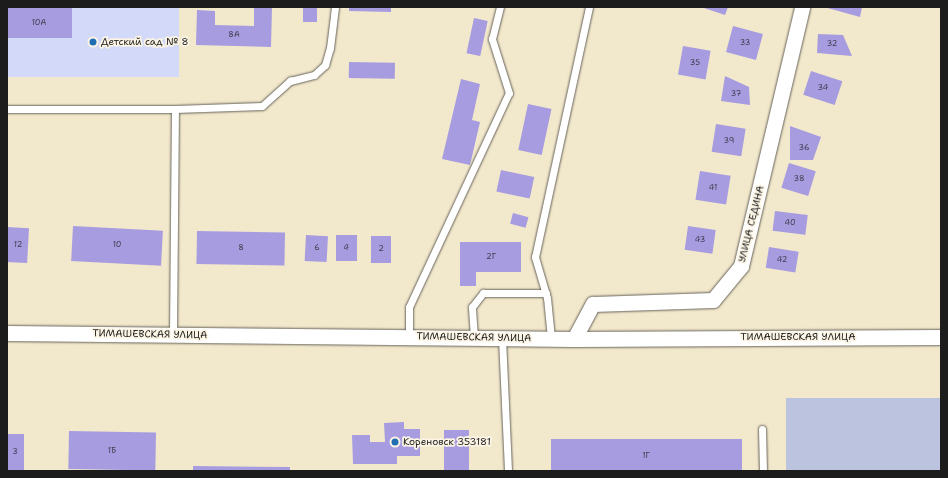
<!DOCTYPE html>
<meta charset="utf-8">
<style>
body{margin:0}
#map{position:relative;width:948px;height:478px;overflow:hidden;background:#f2e8cc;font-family:"Shantell Sans",sans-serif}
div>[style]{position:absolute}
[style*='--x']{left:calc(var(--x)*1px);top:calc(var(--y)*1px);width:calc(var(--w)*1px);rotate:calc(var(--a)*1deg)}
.built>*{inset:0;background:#d2d9f9;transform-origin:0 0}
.industrial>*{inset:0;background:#bcc3de;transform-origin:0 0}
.building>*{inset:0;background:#a79ce0;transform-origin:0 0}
.roads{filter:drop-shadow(0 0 1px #67635a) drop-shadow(0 0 1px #67635a)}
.lane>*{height:7px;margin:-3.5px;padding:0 3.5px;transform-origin:3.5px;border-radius:3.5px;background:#fff}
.street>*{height:15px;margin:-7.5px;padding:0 7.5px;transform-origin:7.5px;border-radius:7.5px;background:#fff}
.dots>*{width:11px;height:11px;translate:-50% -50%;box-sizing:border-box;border:2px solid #fcf5e5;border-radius:50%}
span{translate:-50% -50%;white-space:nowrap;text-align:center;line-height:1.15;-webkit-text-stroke:3.5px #fcf5e5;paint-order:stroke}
.number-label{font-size:8px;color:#3f3c4d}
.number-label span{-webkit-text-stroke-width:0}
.poi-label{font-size:10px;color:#1c1c1c}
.left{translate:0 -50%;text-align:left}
.street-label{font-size:10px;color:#1c1c1c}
.frame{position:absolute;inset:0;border:8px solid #1c1c1c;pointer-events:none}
</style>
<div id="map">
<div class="built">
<i style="left:7px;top:7px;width:172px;height:70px"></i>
</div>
<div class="industrial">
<i style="left:786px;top:398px;width:155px;height:73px"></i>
</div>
<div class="building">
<i style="left:7px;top:7px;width:65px;height:31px"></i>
<i style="left:303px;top:7px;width:14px;height:15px"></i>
<i style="clip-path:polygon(349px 7px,391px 7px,391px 12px,349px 11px)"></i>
<i style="clip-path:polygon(701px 7px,728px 7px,725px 15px)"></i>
<i style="clip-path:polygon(824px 7px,862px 7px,860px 17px)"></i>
<i style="clip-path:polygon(254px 8px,272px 8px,271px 47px,196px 45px,197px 10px,215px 11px,215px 25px,254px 26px)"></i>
<i style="left:474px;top:18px;width:14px;height:36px;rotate:12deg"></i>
<i style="left:733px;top:26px;width:31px;height:27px;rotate:15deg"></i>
<i style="clip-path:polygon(818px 34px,843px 35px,852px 56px,817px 53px)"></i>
<i style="left:683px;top:46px;width:28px;height:29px;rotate:10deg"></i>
<i style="left:349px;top:62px;width:46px;height:16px;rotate:1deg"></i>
<i style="left:811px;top:71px;width:33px;height:25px;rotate:18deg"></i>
<i style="clip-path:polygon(725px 76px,749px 87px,750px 105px,721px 101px)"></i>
<i style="clip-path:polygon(461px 79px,480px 84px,472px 120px,480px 122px,470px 165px,442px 159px)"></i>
<i style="left:528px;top:104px;width:24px;height:47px;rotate:12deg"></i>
<i style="left:716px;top:124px;width:30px;height:28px;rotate:9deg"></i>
<i style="clip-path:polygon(790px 126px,821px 137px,813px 160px,790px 160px)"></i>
<i style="left:789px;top:163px;width:28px;height:26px;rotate:17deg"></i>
<i style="left:501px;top:170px;width:34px;height:22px;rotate:12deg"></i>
<i style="left:700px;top:171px;width:31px;height:29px;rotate:9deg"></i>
<i style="left:775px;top:211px;width:33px;height:20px;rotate:7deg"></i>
<i style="left:513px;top:213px;width:16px;height:11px;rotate:15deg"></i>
<i style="left:73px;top:226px;width:90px;height:35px;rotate:3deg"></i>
<i style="left:688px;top:226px;width:28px;height:24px;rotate:8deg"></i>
<i style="left:7px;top:227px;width:22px;height:35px;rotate:3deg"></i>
<i style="left:197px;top:231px;width:88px;height:33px;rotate:1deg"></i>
<i style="left:306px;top:235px;width:22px;height:26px;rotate:3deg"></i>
<i style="left:336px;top:235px;width:21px;height:26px"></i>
<i style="left:371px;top:236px;width:20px;height:27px"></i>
<i style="clip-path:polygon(460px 242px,521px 242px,521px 272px,476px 272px,476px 286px,460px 286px)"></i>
<i style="left:769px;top:247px;width:30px;height:21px;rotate:9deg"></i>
<i style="clip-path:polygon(404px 422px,404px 429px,420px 429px,420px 456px,397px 456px,397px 464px,353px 464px,352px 435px,370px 435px,370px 442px,385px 442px,384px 423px)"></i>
<i style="left:444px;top:430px;width:25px;height:40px"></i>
<i style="left:69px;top:431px;width:87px;height:38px;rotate:1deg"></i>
<i style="left:7px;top:434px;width:17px;height:36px"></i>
<i style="left:551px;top:439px;width:191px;height:32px"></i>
<i style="clip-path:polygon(193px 466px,290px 467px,290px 471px,193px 471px)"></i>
</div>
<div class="roads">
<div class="lane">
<i style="--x:7;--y:109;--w:168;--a:0"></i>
<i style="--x:175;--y:109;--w:87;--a:-2"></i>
<i style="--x:262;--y:106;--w:38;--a:-42"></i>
<i style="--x:290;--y:81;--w:25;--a:-14"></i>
<i style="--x:314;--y:75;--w:15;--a:-42"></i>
<i style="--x:325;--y:65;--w:18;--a:-74"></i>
<i style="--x:330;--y:48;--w:41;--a:-83"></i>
<i style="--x:173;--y:334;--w:225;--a:-89.5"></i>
<i style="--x:409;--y:337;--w:30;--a:-90"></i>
<i style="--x:409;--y:307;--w:236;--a:-65"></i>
<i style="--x:509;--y:93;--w:57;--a:-107.5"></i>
<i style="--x:492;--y:39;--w:33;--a:-76"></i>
<i style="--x:474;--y:337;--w:30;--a:-94"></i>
<i style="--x:472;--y:307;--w:18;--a:-52"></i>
<i style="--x:483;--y:293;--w:63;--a:0"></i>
<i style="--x:502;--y:338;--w:133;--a:87.4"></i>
<i style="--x:551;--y:338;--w:40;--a:-95.7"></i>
<i style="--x:547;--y:298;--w:43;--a:-106.3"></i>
<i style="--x:535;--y:257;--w:256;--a:-77.8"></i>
<i style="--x:762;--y:429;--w:42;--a:88.6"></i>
</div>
<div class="street">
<i style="--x:7;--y:333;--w:567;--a:0.61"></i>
<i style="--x:574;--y:339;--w:367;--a:-0.3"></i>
<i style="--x:574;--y:339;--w:40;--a:-62"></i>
<i style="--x:593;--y:304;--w:120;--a:-1.9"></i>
<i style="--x:713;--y:300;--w:44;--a:-50.5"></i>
<i style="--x:741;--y:266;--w:266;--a:-76.7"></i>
</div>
</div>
<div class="dots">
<i style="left:93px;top:42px;background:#1f6fb2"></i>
<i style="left:395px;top:442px;background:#1f6fb2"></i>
</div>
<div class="number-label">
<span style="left:39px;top:23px">10А</span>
<span style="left:234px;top:35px">8А</span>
<span style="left:745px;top:43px">33</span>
<span style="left:832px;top:44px">32</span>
<span style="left:695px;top:63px">35</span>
<span style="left:823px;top:88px">34</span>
<span style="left:736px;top:94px">37</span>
<span style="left:729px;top:141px">39</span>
<span style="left:804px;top:148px">36</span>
<span style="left:799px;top:179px">38</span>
<span style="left:713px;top:188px">41</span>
<span style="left:790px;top:223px">40</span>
<span style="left:700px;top:240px">43</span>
<span style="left:18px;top:245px">12</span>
<span style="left:117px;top:245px">10</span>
<span style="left:241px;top:248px">8</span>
<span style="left:317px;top:248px">6</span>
<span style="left:346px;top:248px">4</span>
<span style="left:381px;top:249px">2</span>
<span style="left:491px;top:257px">2Г</span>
<span style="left:782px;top:260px">42</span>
<span style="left:112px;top:451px">1Б</span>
<span style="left:15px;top:452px">3</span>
<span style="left:646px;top:456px">1Г</span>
</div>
<div class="poi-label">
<span class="left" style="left:101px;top:42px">Детский сад № 8</span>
<span class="left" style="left:403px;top:442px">Кореновск 353181</span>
</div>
<div class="street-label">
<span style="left:751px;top:224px;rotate:-76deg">УЛИЦА СЕДИНА</span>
<span style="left:150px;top:334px;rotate:1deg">ТИМАШЕВСКАЯ УЛИЦА</span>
<span style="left:474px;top:337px;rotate:1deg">ТИМАШЕВСКАЯ УЛИЦА</span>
<span style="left:798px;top:337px">ТИМАШЕВСКАЯ УЛИЦА</span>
</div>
<div class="frame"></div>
</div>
